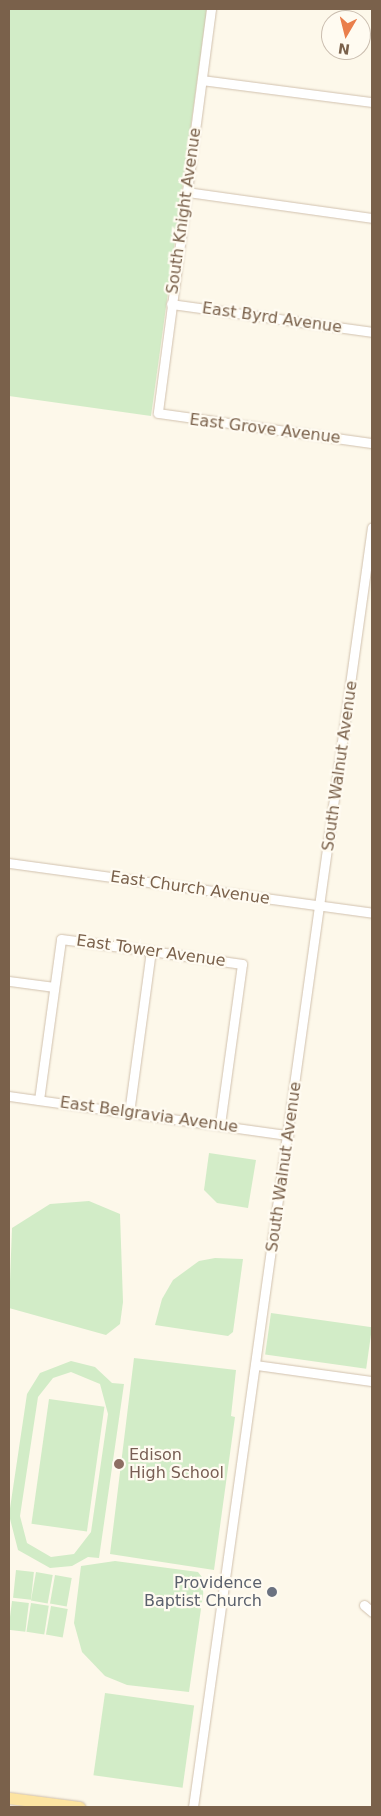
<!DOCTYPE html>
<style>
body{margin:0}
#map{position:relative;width:381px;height:1816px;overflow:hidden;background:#fdf8ea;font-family:"DejaVu Sans",sans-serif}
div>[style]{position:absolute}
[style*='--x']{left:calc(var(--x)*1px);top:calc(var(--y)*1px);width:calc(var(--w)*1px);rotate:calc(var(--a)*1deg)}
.green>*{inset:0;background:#d2ecc7;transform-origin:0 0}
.roads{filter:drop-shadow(0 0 1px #d1c1ae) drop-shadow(0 0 1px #d1c1ae)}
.minor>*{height:9px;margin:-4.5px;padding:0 4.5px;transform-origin:4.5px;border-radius:4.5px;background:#fff}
.major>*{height:11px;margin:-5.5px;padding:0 5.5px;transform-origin:5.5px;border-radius:5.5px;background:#fde4a2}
.dots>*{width:14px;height:14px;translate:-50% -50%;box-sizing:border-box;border:2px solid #fffbf1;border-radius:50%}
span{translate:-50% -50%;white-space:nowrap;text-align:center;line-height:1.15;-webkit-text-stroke:4.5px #fffbf1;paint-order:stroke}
.street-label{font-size:16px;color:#7a614b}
.education-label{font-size:16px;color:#785e54}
.left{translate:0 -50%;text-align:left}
.worship-label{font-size:16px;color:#5b616d}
.right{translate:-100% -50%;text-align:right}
.frame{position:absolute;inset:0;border:10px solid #7a614b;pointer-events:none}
.north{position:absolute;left:321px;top:10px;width:50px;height:50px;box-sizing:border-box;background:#fffbf1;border:1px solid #cabdaf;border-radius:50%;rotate:188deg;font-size:14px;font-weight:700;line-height:20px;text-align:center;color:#7a614b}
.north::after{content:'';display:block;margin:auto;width:18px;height:22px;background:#ea7f4c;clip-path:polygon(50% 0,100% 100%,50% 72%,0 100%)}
</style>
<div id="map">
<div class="green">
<i style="clip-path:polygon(9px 9px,207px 9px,151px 416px,9px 396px)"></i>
<i style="clip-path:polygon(209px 1153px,256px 1160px,248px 1208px,217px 1203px,204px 1190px)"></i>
<i style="clip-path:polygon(89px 1201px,120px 1214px,123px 1302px,120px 1324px,106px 1335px,9px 1308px,12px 1228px,50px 1204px)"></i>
<i style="clip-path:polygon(215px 1258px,243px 1259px,233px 1332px,228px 1336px,155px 1325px,162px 1299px,173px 1280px,199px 1261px)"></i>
<i style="left:271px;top:1313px;width:102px;height:42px;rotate:8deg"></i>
<i style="clip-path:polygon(134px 1358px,236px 1370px,231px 1416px,235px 1417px,214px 1570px,110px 1554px)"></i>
<i style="clip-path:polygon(evenodd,71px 1361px,95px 1367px,112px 1383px,124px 1384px,99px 1558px,88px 1557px,72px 1566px,50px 1568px,18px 1550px,9px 1515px,27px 1394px,40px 1373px,71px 1361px,71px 1372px,100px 1384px,108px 1414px,91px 1532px,74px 1554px,51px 1557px,27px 1543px,20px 1516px,38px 1397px,53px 1378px,71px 1372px)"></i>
<i style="left:49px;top:1399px;width:56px;height:126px;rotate:8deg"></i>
<i style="clip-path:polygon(115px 1561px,198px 1572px,205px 1581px,189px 1692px,127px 1685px,105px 1676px,82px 1652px,74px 1623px,81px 1566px)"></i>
<i style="left:16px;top:1570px;width:18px;height:28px;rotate:6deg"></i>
<i style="left:36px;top:1572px;width:17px;height:29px;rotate:10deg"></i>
<i style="left:55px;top:1575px;width:17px;height:29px;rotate:10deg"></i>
<i style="left:12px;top:1601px;width:17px;height:29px;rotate:7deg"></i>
<i style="left:31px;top:1603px;width:18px;height:29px;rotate:9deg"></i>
<i style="left:51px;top:1606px;width:17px;height:29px;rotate:10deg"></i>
<i style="left:105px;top:1693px;width:90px;height:83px;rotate:8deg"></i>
</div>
<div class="roads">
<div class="minor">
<i style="--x:211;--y:9;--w:407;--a:97.5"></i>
<i style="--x:158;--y:413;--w:216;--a:8"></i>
<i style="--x:202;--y:80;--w:171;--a:7.4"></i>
<i style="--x:187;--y:192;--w:187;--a:8"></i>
<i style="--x:171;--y:304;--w:203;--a:7.9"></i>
<i style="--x:9;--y:863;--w:366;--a:7.8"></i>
<i style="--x:9;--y:981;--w:45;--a:7.6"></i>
<i style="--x:9;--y:1096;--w:282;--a:8"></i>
<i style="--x:39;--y:1100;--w:162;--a:-82.2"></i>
<i style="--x:61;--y:939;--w:91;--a:7.6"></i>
<i style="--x:151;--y:951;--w:92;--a:8.1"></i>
<i style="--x:242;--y:964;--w:162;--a:97.8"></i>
<i style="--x:129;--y:1113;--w:163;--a:-82.3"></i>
<i style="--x:256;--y:1365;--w:117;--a:7.9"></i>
<i style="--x:364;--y:1605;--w:11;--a:41"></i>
<i style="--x:193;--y:1807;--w:1292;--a:-82.04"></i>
</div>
<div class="major">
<i style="--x:9;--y:1798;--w:71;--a:7.3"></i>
</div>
</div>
<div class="dots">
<i style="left:119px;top:1464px;background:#8d6e63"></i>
<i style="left:272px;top:1592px;background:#6b7280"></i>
</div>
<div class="street-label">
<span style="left:184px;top:211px;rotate:-82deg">South Knight Avenue</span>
<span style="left:272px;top:318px;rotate:8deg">East Byrd Avenue</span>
<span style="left:265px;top:429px;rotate:7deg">East Grove Avenue</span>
<span style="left:340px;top:766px;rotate:-82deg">South Walnut Avenue</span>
<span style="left:190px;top:888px;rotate:8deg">East Church Avenue</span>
<span style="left:151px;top:951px;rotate:8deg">East Tower Avenue</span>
<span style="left:149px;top:1115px;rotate:8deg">East Belgravia Avenue</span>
<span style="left:284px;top:1167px;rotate:-82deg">South Walnut Avenue</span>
</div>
<div class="education-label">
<span class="left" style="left:129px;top:1464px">Edison<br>High School</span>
</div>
<div class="worship-label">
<span class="right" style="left:262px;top:1592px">Providence<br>Baptist Church</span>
</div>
<div class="frame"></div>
<div class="north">N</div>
</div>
